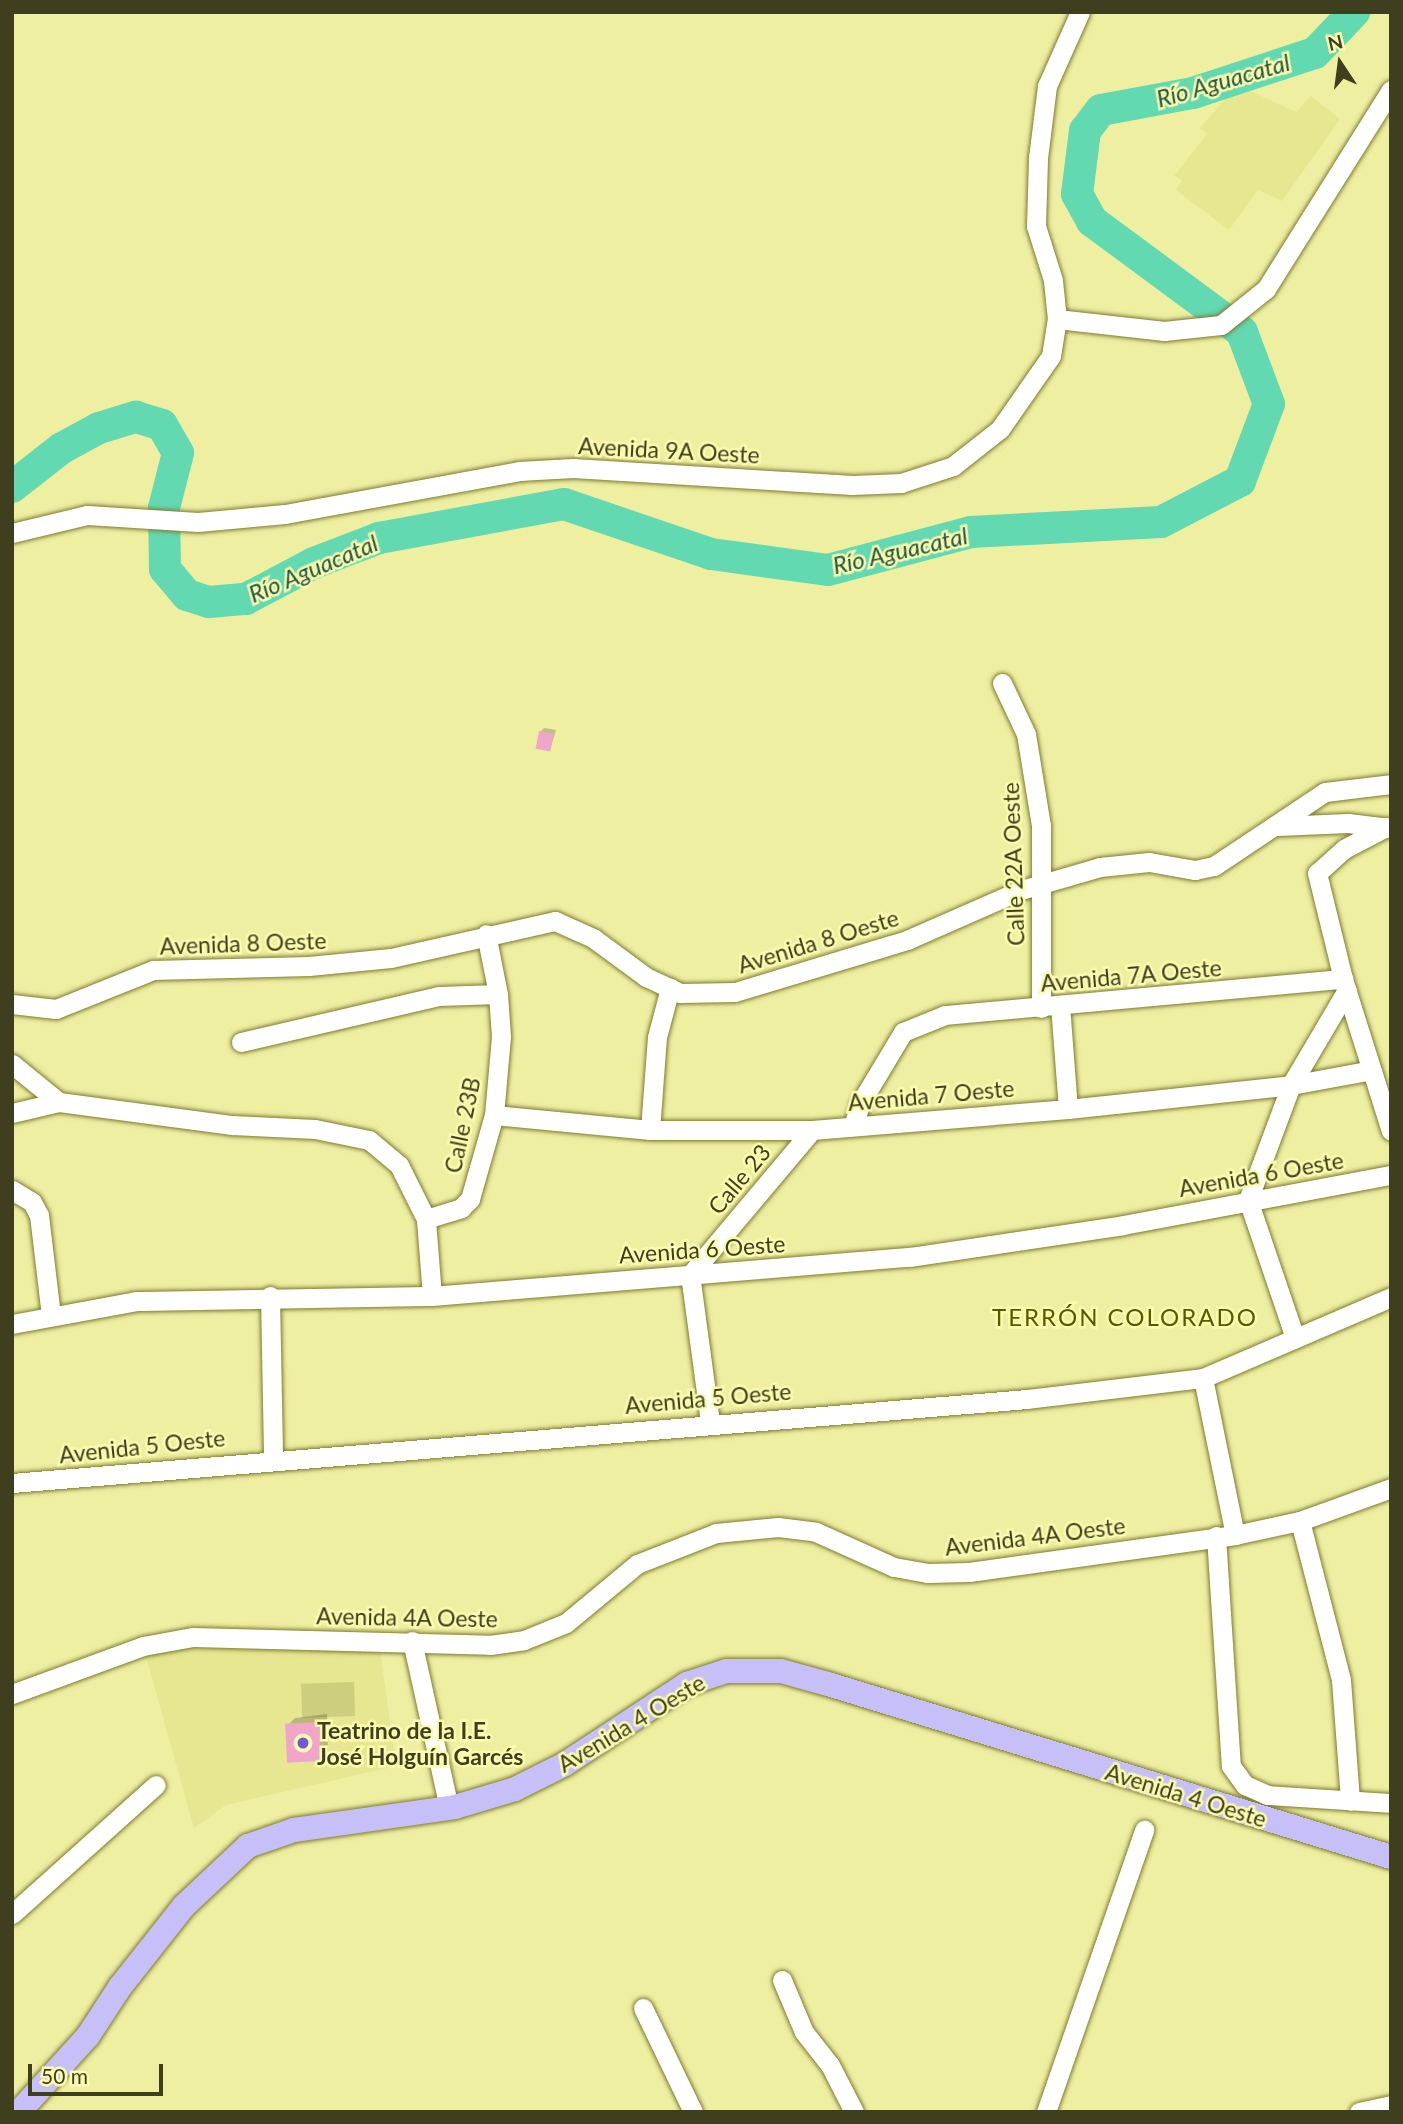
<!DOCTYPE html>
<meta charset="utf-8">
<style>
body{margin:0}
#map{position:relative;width:1403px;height:2124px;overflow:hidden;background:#eeefa1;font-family:Lato,sans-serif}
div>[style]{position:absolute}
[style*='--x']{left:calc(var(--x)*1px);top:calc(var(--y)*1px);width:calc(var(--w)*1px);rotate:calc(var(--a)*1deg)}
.built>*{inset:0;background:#e6e790}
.green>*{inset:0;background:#cece7f;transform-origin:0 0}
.shadow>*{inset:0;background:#0003}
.river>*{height:32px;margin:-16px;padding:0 16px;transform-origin:16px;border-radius:16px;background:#63d9b2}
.building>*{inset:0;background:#f0a6ca;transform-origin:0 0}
.roads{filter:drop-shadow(0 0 2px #7d7c30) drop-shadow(0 0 2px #7d7c30)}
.minor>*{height:19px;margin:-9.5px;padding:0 9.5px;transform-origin:9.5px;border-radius:9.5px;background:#fff}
.major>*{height:24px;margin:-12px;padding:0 12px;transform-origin:12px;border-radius:12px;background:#c7bff7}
.dots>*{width:19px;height:19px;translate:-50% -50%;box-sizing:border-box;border:4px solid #fbfcae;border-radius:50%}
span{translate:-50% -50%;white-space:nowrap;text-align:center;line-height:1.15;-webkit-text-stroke:5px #fbfcae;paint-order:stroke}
.street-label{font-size:23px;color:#3f3f1f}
.poi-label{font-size:23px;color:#3f3f1f;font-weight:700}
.left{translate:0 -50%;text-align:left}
.water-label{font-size:24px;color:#235544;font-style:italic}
.neighbourhood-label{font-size:24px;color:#5a5900;letter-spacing:2px}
.frame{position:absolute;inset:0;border:14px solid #3f3f1f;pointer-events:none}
.north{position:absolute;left:1305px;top:28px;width:70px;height:70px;-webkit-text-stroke:5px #fbfcae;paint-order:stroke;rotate:347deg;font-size:19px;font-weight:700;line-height:28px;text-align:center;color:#3f3f1f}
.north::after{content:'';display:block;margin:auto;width:24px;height:32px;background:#3f3f1f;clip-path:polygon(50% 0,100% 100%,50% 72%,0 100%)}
.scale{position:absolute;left:28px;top:2064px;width:135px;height:32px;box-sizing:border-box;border:4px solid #3f3f1f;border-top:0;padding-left:9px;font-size:21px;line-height:24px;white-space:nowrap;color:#3f3f1f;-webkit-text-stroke:5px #fbfcae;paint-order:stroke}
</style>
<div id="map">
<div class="built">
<i style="clip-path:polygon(1237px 85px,1296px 112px,1311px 96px,1340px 119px,1282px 201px,1258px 190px,1229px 230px,1176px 190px,1182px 180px,1174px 176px,1207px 134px,1200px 128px)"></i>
<i style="clip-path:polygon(379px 1642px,396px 1766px,226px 1805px,194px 1828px,143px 1646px)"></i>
</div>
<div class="green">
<i style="left:354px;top:1682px;width:34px;height:53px;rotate:88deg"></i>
</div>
<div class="shadow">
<i style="clip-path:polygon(544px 728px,556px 730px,550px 750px,540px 732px)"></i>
<i style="clip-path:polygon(327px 1714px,328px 1751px,320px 1759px,287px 1726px,295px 1718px)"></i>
</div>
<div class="river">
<i style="--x:12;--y:487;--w:63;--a:-38"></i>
<i style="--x:62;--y:448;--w:42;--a:-28.4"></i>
<i style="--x:99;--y:428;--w:39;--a:-17"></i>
<i style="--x:136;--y:417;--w:27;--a:17"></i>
<i style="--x:162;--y:425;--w:32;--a:60"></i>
<i style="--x:178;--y:453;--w:57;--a:104.3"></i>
<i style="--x:164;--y:508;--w:61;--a:89.1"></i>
<i style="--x:165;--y:569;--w:34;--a:50"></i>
<i style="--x:187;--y:595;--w:23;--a:18"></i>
<i style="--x:209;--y:602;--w:37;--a:-5"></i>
<i style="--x:246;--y:599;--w:77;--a:-27.9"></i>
<i style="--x:314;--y:563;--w:70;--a:-21"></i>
<i style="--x:379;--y:538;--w:188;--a:-10.4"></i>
<i style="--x:564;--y:504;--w:155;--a:18.8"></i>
<i style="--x:711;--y:554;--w:118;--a:7.8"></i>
<i style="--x:828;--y:570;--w:148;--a:-14.9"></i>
<i style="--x:971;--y:532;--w:190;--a:-3"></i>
<i style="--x:1161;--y:522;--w:89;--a:-27.4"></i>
<i style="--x:1240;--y:481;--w:82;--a:-69.4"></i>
<i style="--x:1269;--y:404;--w:77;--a:-110.6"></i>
<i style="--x:1242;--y:332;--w:187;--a:-143.5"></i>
<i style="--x:1092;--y:221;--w:31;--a:-119"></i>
<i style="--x:1077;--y:194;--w:64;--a:-82.8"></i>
<i style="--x:1085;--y:131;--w:26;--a:-53"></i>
<i style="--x:1101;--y:110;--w:94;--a:-10.5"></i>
<i style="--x:1193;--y:93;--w:128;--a:-18.2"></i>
<i style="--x:1315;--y:53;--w:57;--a:-46.4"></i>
</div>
<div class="building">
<i style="left:539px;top:731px;width:15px;height:18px;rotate:11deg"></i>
<i style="left:319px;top:1722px;width:39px;height:34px;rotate:87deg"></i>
</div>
<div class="roads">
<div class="minor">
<i style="--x:1057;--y:319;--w:108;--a:6.4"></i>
<i style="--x:1164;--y:331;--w:57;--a:-6"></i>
<i style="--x:1221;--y:325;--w:58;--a:-38.7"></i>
<i style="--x:1266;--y:289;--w:235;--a:-57.9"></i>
<i style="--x:12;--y:533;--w:77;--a:-13.5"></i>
<i style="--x:87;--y:515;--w:111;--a:3.6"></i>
<i style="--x:198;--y:522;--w:87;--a:-5.3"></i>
<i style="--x:285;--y:514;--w:238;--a:-10.4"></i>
<i style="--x:519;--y:471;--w:54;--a:-3.2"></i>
<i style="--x:573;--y:468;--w:280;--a:3.5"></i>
<i style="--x:852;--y:485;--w:49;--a:-2.3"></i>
<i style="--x:901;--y:483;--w:55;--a:-18.1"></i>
<i style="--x:953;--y:466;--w:60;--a:-38.2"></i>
<i style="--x:1000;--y:429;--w:89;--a:-55.1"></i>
<i style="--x:1051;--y:356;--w:37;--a:-81"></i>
<i style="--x:1057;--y:319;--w:39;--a:-96"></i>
<i style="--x:1053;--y:280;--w:57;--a:-107.5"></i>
<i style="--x:1036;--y:226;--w:68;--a:-88.3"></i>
<i style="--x:1038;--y:158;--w:73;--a:-82.9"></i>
<i style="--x:1047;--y:86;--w:81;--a:-66"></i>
<i style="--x:1002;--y:683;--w:56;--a:64.8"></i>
<i style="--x:1026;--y:734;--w:93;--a:80.7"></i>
<i style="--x:1041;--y:826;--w:182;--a:90"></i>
<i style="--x:1278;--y:826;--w:70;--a:-2.5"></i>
<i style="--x:1348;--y:823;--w:39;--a:7"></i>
<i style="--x:1386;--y:827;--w:47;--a:152.4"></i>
<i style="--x:1344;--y:849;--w:36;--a:138"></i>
<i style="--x:1317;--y:873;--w:109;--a:76.2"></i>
<i style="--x:1343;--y:979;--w:159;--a:72.5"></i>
<i style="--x:12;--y:1004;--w:44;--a:6.5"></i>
<i style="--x:56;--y:1009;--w:105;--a:-21.9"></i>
<i style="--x:153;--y:970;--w:156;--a:-1.5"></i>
<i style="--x:309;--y:966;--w:82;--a:-5.6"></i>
<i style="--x:391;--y:958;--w:168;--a:-12.7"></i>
<i style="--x:555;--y:921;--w:42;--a:24.1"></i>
<i style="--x:593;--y:938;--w:66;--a:36.3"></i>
<i style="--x:646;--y:977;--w:38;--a:25"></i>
<i style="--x:681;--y:993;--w:54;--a:-1.1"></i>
<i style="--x:735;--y:992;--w:180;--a:-16.8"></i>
<i style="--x:907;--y:940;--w:124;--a:-23.7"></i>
<i style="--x:1021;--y:890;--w:82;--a:-16.2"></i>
<i style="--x:1100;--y:867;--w:49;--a:-5.8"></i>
<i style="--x:1149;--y:862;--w:47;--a:9.9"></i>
<i style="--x:1195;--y:870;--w:19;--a:-12"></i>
<i style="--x:1214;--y:866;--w:133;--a:-33.7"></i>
<i style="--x:1325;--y:792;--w:66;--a:-6.9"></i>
<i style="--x:1060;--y:1005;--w:104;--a:85.6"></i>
<i style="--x:241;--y:1042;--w:203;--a:-13.1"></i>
<i style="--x:439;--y:996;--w:59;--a:-1.9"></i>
<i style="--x:12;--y:1064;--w:60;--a:39"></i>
<i style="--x:59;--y:1102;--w:175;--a:7.6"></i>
<i style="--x:232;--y:1125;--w:83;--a:2.8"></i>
<i style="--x:315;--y:1129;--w:55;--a:11.5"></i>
<i style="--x:369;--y:1140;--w:39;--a:40"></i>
<i style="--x:399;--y:1165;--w:60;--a:63.4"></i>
<i style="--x:12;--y:1113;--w:48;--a:-13.2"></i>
<i style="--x:494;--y:1115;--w:157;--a:5.5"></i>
<i style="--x:650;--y:1130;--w:162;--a:0"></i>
<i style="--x:812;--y:1130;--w:257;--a:-4.7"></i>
<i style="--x:1068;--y:1109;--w:224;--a:-6.1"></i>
<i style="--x:1291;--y:1085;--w:82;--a:-10.5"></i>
<i style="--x:853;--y:1126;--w:25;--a:-72"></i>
<i style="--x:861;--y:1102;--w:82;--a:-59"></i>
<i style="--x:903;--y:1032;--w:45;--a:-22"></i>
<i style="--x:945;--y:1015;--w:400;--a:-5.2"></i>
<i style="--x:650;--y:1130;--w:93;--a:-85.7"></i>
<i style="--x:657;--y:1037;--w:51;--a:-75.1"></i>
<i style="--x:12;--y:1190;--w:23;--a:31"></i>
<i style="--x:32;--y:1202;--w:15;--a:62"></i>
<i style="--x:39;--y:1215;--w:102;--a:83.2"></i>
<i style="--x:270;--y:1296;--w:162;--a:88.9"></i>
<i style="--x:432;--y:1296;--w:77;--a:-94.5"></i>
<i style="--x:426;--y:1219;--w:37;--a:-17"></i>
<i style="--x:461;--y:1208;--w:13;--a:-45"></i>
<i style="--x:470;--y:1199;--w:87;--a:-74.1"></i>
<i style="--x:494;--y:1115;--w:78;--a:-84.9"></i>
<i style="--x:501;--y:1037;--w:43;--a:-94"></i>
<i style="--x:498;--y:994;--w:61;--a:-101.3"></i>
<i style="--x:12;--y:1324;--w:126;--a:-10.5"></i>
<i style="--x:136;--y:1301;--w:296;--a:-1"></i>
<i style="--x:432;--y:1296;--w:480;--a:-4.7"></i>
<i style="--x:910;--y:1257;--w:215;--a:-8.5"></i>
<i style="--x:1123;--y:1225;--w:273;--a:-10.6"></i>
<i style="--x:1295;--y:1338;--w:146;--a:-108.8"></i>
<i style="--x:1248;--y:1200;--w:123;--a:-69.5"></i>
<i style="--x:1291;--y:1085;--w:110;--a:-59.5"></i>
<i style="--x:1203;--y:1378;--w:160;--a:78.5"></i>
<i style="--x:710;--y:1422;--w:148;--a:-97.7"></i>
<i style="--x:690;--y:1275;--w:189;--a:-49.9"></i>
<i style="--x:12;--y:1483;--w:1018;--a:-4.73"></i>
<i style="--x:1027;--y:1399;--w:177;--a:-6.8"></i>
<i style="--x:1203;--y:1378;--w:205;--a:-23.3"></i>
<i style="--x:1300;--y:1521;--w:164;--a:75.5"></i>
<i style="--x:1341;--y:1680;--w:121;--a:85.7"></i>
<i style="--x:1216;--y:1536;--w:230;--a:86.3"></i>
<i style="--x:1231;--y:1766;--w:24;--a:54"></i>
<i style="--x:1245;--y:1785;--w:24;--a:24"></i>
<i style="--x:1267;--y:1795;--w:124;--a:3.7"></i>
<i style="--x:412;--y:1641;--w:171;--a:77.5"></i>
<i style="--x:12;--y:1694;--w:140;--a:-20.1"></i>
<i style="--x:143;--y:1646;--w:51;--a:-10.2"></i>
<i style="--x:193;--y:1637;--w:297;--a:1.5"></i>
<i style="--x:490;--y:1645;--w:34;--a:-8"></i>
<i style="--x:524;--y:1640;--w:45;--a:-22"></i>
<i style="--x:566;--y:1623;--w:92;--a:-39.7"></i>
<i style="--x:637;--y:1564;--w:85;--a:-21.4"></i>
<i style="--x:716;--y:1533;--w:62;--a:-5.5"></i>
<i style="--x:778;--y:1527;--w:38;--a:7"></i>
<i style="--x:816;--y:1532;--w:85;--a:24.2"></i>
<i style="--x:894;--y:1567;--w:35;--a:10"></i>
<i style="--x:928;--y:1573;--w:41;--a:-1.4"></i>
<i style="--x:969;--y:1572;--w:269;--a:-7.9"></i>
<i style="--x:1235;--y:1535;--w:66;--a:-12.2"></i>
<i style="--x:1300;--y:1521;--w:97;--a:-19.9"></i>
<i style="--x:12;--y:1914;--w:193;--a:-41.9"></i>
<i style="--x:782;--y:1980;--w:56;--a:67.1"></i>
<i style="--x:804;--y:2032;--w:42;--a:51.8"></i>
<i style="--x:830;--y:2065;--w:53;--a:62.9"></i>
<i style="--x:643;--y:2008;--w:115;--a:64.3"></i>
<i style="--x:1046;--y:2112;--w:299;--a:-70.8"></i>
<i style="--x:1359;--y:2112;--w:33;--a:-12"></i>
</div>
<div class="major">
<i style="--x:19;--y:2112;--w:103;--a:-47.8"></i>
<i style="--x:88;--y:2036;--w:59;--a:-56.9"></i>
<i style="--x:120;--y:1987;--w:103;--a:-51.7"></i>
<i style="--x:184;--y:1906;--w:88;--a:-43.2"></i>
<i style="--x:248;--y:1846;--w:49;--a:-19.2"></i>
<i style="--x:294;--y:1830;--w:163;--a:-8.1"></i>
<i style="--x:455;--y:1807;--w:63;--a:-16.7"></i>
<i style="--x:515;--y:1789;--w:56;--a:-26.6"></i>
<i style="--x:565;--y:1764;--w:146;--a:-33.3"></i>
<i style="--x:687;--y:1684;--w:41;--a:-18.4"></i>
<i style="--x:726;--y:1671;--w:55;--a:0"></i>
<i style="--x:781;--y:1671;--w:49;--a:15.5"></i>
<i style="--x:828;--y:1684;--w:589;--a:17.08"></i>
</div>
</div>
<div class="dots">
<i style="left:303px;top:1743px;background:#7258d2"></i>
</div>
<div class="street-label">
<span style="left:669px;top:450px;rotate:3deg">Avenida 9A Oeste</span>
<span style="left:1013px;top:864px;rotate:-92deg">Calle 22A Oeste</span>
<span style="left:818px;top:941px;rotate:-17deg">Avenida 8 Oeste</span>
<span style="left:243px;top:943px;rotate:-2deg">Avenida 8 Oeste</span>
<span style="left:1131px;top:975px;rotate:-5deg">Avenida 7A Oeste</span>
<span style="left:931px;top:1095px;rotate:-5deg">Avenida 7 Oeste</span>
<span style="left:462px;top:1125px;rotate:-78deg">Calle 23B</span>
<span style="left:1261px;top:1174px;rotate:-10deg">Avenida 6 Oeste</span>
<span style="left:739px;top:1179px;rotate:-50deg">Calle 23</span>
<span style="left:702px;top:1249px;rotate:-4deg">Avenida 6 Oeste</span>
<span style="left:708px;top:1398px;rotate:-5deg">Avenida 5 Oeste</span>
<span style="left:142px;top:1446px;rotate:-6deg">Avenida 5 Oeste</span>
<span style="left:1035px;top:1536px;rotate:-7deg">Avenida 4A Oeste</span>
<span style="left:407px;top:1617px;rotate:1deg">Avenida 4A Oeste</span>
<span style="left:631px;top:1723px;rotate:-31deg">Avenida 4 Oeste</span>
<span style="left:1186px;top:1795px;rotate:17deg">Avenida 4 Oeste</span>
</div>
<div class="poi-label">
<span class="left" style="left:317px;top:1743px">Teatrino de la I.E.<br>José Holguín Garcés</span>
</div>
<div class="water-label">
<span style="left:1223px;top:80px;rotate:-16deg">Río Aguacatal</span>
<span style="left:900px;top:550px;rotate:-13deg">Río Aguacatal</span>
<span style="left:313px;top:568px;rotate:-23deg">Río Aguacatal</span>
</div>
<div class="neighbourhood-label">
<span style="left:1125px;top:1317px">TERRÓN COLORADO</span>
</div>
<div class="frame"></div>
<div class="north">N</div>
<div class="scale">50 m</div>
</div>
